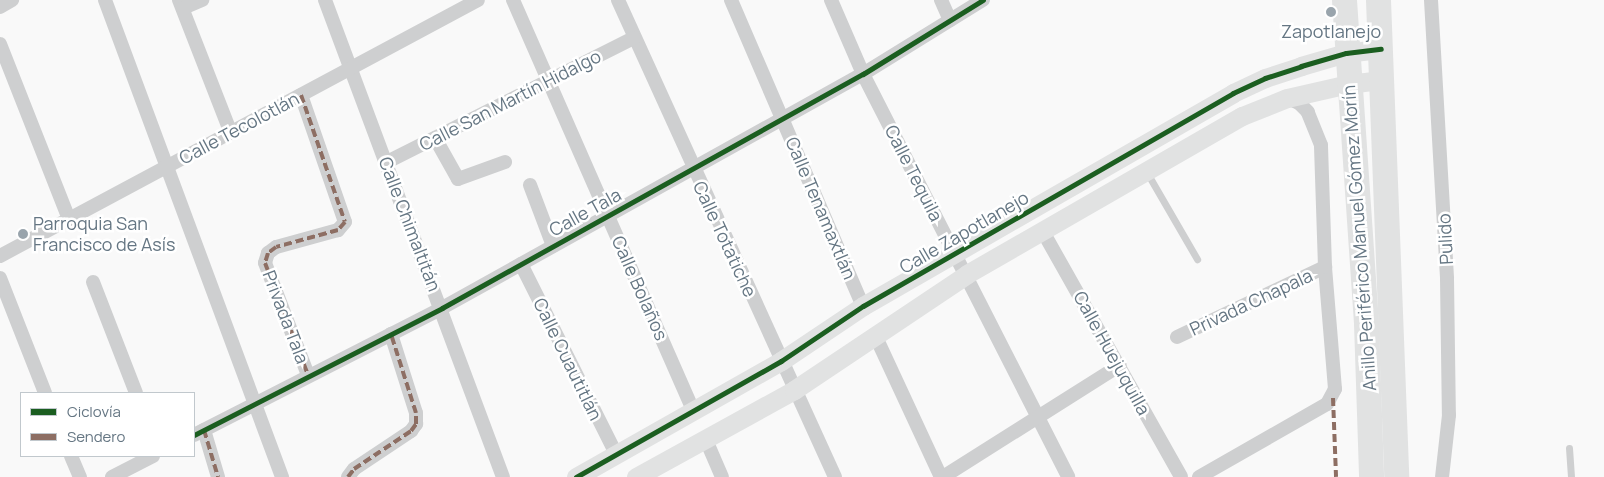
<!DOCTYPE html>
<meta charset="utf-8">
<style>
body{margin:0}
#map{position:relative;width:1604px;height:477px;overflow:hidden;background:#f9f9f9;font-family:Manrope,sans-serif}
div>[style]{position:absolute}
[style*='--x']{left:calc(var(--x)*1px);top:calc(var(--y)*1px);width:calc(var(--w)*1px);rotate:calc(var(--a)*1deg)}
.lane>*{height:7px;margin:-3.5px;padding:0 3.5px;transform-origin:3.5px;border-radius:3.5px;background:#cecfd0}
.street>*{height:14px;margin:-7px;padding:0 7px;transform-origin:7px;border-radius:7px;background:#cecfd0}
.secondary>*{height:19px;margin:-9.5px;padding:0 9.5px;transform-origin:9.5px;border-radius:9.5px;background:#e1e2e2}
.highway>*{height:25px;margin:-12.5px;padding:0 12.5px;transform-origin:12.5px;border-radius:12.5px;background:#e1e2e2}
.quiet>*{height:4px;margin-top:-2px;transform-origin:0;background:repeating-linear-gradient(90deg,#8d6e63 0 8px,transparent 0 12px)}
.cycleway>*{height:5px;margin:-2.5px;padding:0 2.5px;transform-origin:2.5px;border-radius:2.5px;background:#1b5e20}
.dots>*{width:14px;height:14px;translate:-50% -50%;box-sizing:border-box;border:2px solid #fff;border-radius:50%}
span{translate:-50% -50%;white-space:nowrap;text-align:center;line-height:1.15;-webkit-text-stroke:5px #fff;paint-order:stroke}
.poi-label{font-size:18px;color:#657683}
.left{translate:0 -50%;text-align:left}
.street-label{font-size:18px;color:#657683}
.legend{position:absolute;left:20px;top:392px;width:175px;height:65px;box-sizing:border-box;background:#fff;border:1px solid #c1c8cd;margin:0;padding:6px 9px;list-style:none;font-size:15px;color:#657683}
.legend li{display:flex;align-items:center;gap:10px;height:25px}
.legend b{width:25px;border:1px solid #c1c8cd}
</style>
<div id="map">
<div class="lane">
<i style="--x:1146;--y:171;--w:102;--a:59.9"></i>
<i style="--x:1569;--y:448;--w:29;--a:86"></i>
</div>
<div class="street">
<i style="--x:105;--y:0;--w:509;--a:69.64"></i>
<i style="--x:179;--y:0;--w:141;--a:68.7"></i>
<i style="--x:325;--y:0;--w:509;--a:69.54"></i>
<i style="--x:513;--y:0;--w:450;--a:66.3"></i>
<i style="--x:618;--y:0;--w:524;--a:65.54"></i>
<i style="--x:731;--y:0;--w:333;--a:66.7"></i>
<i style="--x:831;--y:0;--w:81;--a:66.6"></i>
<i style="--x:863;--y:74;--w:452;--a:63"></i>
<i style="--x:941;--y:0;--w:22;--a:66"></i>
<i style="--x:1431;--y:0;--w:279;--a:86.7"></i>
<i style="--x:1447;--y:279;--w:136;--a:89.2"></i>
<i style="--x:1449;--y:415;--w:62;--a:96.4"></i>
<i style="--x:0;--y:7;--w:14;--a:-30"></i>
<i style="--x:183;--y:8;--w:21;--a:-23"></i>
<i style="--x:0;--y:44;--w:188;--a:68.5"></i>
<i style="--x:301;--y:95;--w:134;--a:70.9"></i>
<i style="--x:345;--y:222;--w:11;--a:131"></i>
<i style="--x:338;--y:230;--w:64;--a:164.7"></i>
<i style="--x:276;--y:247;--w:10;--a:143"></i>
<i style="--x:268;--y:253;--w:10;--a:107"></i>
<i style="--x:265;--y:263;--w:120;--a:69"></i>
<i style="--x:435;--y:138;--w:47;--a:60.7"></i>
<i style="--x:458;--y:179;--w:50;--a:-19.9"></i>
<i style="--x:387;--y:162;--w:276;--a:-26.7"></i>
<i style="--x:530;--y:185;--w:65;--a:69.3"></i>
<i style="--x:1042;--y:230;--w:283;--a:60.6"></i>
<i style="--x:0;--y:256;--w:542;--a:-28.17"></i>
<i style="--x:521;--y:264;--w:212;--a:63.4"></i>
<i style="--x:0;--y:278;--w:123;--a:68.6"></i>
<i style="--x:93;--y:282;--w:119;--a:68.8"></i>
<i style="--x:875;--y:335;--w:157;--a:65.1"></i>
<i style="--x:1177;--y:337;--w:164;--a:-25.3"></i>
<i style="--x:204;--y:430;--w:49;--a:73.4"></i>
<i style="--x:194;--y:435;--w:279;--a:-27.1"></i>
<i style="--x:442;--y:308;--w:482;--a:-29.1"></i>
<i style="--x:863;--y:74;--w:141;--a:-31.7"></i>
<i style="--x:706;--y:440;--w:40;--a:66.6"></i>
<i style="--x:71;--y:456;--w:23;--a:67"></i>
<i style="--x:112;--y:477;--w:46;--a:-27.1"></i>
<i style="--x:348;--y:477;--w:10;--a:-53"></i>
<i style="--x:354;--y:469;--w:69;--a:-33.7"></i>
<i style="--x:411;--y:431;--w:9;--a:-54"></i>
<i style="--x:416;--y:424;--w:11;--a:-90"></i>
<i style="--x:416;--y:413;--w:83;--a:-107.6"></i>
<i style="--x:943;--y:477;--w:209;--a:-32.3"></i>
<i style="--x:1199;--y:477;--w:147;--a:-29.7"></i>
<i style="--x:1327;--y:404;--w:17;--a:-62"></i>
<i style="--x:1335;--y:389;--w:122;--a:-94.7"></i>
<i style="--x:1325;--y:267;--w:122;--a:-91.9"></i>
<i style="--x:1321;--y:145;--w:35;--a:-112"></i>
<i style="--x:1308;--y:112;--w:13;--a:-135"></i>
<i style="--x:1299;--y:103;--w:13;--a:-157"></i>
</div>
<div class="secondary">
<i style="--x:576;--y:477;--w:236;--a:-29.5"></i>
<i style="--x:781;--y:361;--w:99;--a:-33.9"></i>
<i style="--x:863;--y:306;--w:427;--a:-29.9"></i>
<i style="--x:1233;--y:93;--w:35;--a:-25"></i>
<i style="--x:1265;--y:78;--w:38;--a:-18"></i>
<i style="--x:1301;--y:66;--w:47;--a:-16.1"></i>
<i style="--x:1346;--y:53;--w:35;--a:-7"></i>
<i style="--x:636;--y:477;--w:180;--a:-28.8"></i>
<i style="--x:794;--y:390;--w:208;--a:-33.8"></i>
<i style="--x:967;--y:274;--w:317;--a:-29.9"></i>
<i style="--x:1242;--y:116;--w:48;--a:-21.8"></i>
<i style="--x:1287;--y:98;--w:63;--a:-12.9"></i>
<i style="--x:1348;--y:84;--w:34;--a:-7"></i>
</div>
<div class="highway">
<i style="--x:1344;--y:0;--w:324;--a:86.1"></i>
<i style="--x:1366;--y:323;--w:154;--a:88.1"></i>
<i style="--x:1378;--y:0;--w:477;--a:87.8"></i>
</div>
<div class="quiet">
<i style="--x:301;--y:95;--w:134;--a:70.9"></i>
<i style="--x:345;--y:222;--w:11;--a:131"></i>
<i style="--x:338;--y:230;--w:64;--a:164.7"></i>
<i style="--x:276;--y:247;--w:10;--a:143"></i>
<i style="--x:268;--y:253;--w:10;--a:107"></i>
<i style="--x:265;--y:263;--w:120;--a:69"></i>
<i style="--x:1333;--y:398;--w:79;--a:87.8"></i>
<i style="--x:204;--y:430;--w:49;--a:73.4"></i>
<i style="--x:348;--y:477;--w:10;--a:-53"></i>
<i style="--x:354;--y:469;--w:69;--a:-33.7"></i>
<i style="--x:411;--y:431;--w:9;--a:-54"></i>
<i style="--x:416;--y:424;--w:11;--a:-90"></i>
<i style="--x:416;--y:413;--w:83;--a:-107.6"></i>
</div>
<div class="cycleway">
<i style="--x:194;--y:435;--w:279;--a:-27.1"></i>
<i style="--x:442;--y:308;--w:482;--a:-29.1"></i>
<i style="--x:863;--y:74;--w:141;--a:-31.7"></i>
<i style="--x:576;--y:477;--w:236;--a:-29.5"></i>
<i style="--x:781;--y:361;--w:99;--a:-33.9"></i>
<i style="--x:863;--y:306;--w:427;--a:-29.9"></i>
<i style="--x:1233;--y:93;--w:35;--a:-25"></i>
<i style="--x:1265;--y:78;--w:38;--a:-18"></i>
<i style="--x:1301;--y:66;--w:47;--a:-16.1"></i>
<i style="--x:1346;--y:53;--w:35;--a:-7"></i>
</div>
<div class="dots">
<i style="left:1331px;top:12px;background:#99a4ac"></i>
<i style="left:23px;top:234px;background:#99a4ac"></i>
</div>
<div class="poi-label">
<span style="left:1331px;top:31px">Zapotlanejo</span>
<span class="left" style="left:33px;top:234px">Parroquia San<br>Francisco de Asís</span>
</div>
<div class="street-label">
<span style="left:510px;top:100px;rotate:-27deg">Calle San Martín Hidalgo</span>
<span style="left:239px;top:128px;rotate:-28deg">Calle Tecolotlán</span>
<span style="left:914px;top:173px;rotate:63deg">Calle Tequila</span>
<span style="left:821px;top:208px;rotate:67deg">Calle Tenamaxtlán</span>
<span style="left:585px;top:212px;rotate:-29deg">Calle Tala</span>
<span style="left:410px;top:224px;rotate:69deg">Calle Chimaltitán</span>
<span style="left:964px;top:232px;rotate:-30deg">Calle Zapotlanejo</span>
<span style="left:1359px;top:238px;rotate:-94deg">Anillo Periférico Manuel Gómez Morín</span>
<span style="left:725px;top:239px;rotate:65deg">Calle Totatiche</span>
<span style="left:1445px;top:239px;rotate:-93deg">Pulido</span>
<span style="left:640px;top:288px;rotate:66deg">Calle Bolaños</span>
<span style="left:1251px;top:302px;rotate:-25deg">Privada Chapala</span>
<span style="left:286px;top:317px;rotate:69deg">Privada Tala</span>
<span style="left:1112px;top:353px;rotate:61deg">Calle Huejuquilla</span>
<span style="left:568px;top:359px;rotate:64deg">Calle Cuautitlán</span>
</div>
<ul class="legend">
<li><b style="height:6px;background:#1b5e20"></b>Ciclovía</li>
<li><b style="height:6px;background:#8d6e63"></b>Sendero</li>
</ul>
</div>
